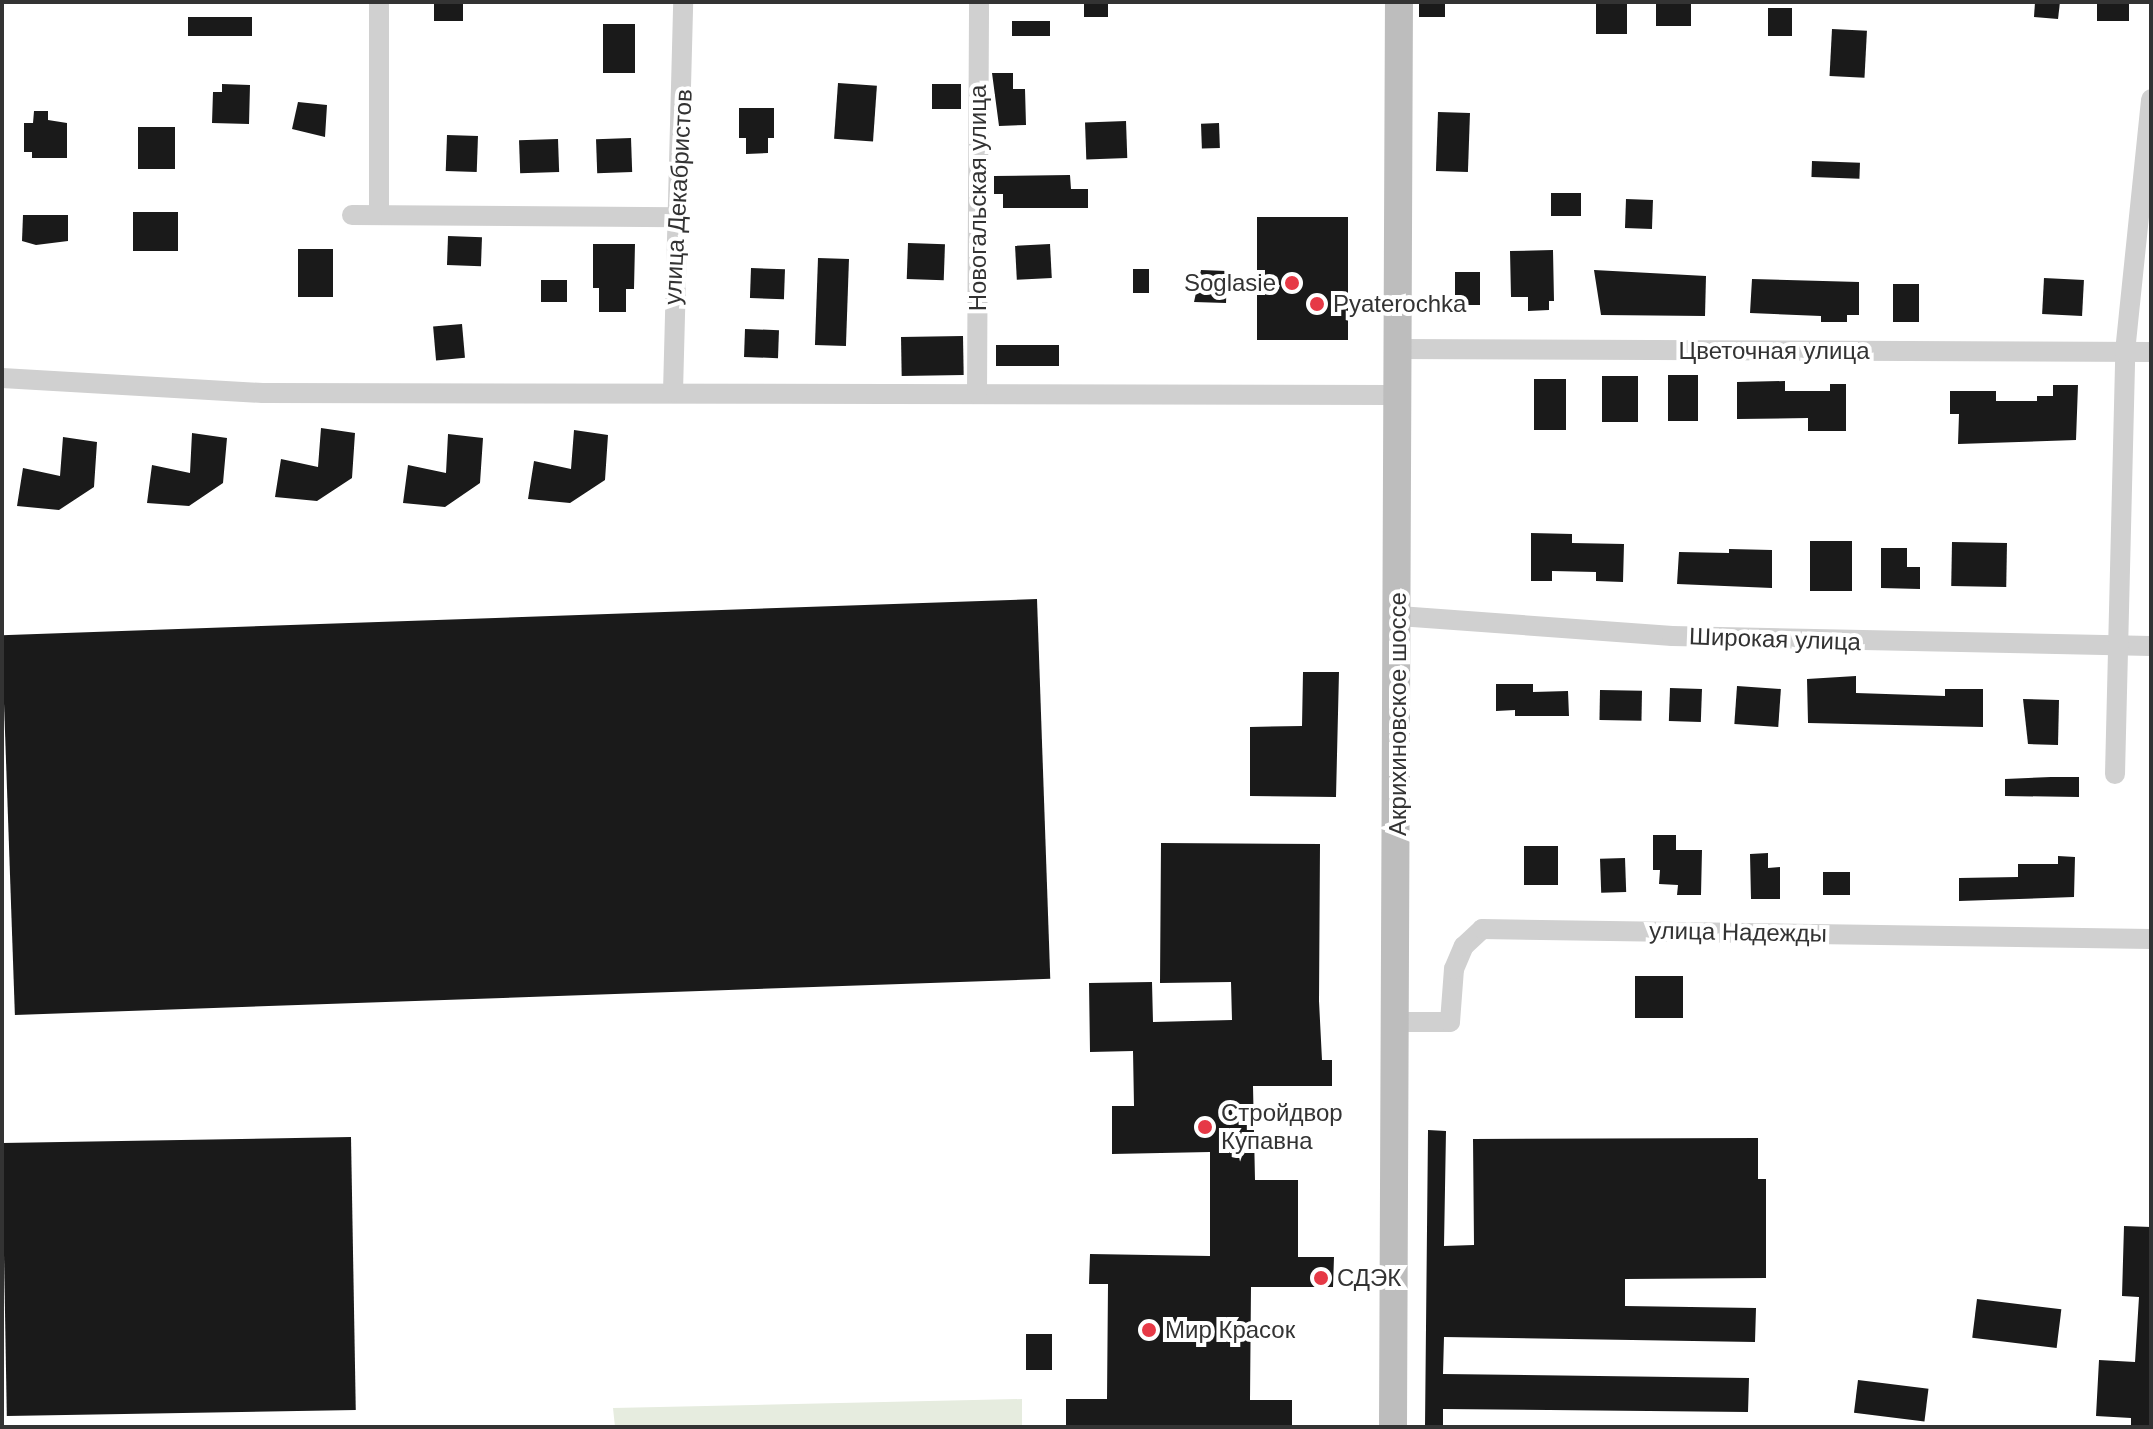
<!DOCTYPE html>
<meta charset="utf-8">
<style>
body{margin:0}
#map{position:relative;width:2153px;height:1429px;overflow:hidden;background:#fff;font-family:Helvetica,sans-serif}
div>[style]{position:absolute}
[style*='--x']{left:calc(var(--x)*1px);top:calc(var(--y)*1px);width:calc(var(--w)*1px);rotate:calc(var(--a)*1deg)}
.green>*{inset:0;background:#e6ecdf}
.building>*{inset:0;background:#1a1a1a;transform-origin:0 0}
.minor>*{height:20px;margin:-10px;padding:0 10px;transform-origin:10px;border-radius:10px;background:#d0d0d0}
.secondary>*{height:28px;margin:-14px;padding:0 14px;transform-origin:14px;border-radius:14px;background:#bdbdbd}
.dots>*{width:22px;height:22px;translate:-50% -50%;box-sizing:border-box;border:4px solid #fff;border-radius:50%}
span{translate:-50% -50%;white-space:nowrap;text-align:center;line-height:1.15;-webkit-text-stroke:8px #fff;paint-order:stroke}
.street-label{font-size:24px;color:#333}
.poi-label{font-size:24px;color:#333}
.right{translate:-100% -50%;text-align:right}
.left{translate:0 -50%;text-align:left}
.frame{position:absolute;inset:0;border:4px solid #333;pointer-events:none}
</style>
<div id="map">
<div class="green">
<i style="clip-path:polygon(1022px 1399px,1022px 1427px,615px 1427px,613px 1408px)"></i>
</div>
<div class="building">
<i style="left:434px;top:2px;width:29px;height:19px"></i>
<i style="left:1084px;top:2px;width:24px;height:15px"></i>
<i style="left:1419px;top:2px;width:26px;height:15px"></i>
<i style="left:1596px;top:2px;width:31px;height:32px"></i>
<i style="left:1656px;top:2px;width:35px;height:24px"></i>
<i style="clip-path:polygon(2035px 2px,2060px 2px,2058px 19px,2034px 17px)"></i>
<i style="left:2097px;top:2px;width:32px;height:19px"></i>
<i style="left:1768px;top:8px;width:24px;height:28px"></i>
<i style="left:252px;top:17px;width:19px;height:64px;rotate:90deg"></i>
<i style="left:1050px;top:21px;width:15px;height:38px;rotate:90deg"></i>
<i style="left:603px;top:24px;width:32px;height:49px"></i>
<i style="left:1832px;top:29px;width:35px;height:47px;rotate:3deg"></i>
<i style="clip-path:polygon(992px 73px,1013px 73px,1013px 89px,1025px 89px,1026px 125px,999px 126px)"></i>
<i style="left:838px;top:83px;width:39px;height:56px;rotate:4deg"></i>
<i style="clip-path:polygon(222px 84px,250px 85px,249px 124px,212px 123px,213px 92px,222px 92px)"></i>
<i style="left:932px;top:84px;width:29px;height:25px"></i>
<i style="clip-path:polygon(298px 102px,327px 105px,325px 137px,292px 129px)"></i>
<i style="clip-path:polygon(739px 108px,774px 108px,774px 138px,768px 138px,768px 153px,746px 154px,746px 138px,739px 138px)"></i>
<i style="clip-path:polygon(34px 111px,48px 111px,48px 120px,67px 123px,67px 158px,32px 158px,32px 152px,24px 152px,24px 123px,33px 123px)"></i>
<i style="left:1438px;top:112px;width:32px;height:59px;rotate:2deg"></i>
<i style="left:1126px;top:121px;width:37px;height:41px;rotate:88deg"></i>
<i style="left:1219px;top:123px;width:25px;height:18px;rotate:88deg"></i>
<i style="left:175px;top:127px;width:42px;height:37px;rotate:90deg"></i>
<i style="left:447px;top:135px;width:31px;height:36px;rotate:2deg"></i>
<i style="left:631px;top:138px;width:34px;height:35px;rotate:88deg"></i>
<i style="left:558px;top:139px;width:33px;height:39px;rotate:88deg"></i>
<i style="left:1812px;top:161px;width:48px;height:16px;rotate:2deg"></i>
<i style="clip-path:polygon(1070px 175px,1071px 189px,1088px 189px,1088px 208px,1003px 208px,1003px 194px,994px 194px,994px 176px)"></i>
<i style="left:1581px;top:193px;width:23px;height:30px;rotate:90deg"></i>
<i style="left:1626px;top:199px;width:27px;height:29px;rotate:2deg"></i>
<i style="left:178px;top:212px;width:39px;height:45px;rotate:90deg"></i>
<i style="clip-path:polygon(23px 215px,68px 215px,68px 241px,36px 245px,22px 241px)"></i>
<i style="left:1257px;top:217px;width:91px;height:123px"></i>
<i style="left:448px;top:236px;width:34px;height:29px;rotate:2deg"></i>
<i style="left:908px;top:243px;width:37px;height:36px;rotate:2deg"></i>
<i style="clip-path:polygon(593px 244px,635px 244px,634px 289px,626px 289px,626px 312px,599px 312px,599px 288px,593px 288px)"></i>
<i style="left:1050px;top:244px;width:34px;height:35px;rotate:87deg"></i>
<i style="left:333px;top:249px;width:48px;height:35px;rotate:90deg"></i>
<i style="clip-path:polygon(1553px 250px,1554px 301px,1549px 301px,1549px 310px,1528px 311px,1528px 297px,1511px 297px,1510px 251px)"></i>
<i style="left:818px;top:258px;width:31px;height:87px;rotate:2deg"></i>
<i style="left:751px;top:268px;width:34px;height:30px;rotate:2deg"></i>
<i style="left:1133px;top:269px;width:16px;height:24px"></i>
<i style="clip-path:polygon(1201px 270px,1227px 271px,1226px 303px,1194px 302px)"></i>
<i style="clip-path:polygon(1594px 270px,1706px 276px,1705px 316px,1601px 315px)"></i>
<i style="left:1480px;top:272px;width:33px;height:25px;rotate:90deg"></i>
<i style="left:2044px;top:278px;width:40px;height:36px;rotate:3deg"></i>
<i style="clip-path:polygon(1752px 279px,1859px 282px,1859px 315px,1847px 315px,1847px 322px,1821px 322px,1821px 316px,1750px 313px)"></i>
<i style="left:541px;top:280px;width:26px;height:22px"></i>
<i style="left:1893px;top:284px;width:26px;height:38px"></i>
<i style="left:462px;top:324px;width:34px;height:29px;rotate:85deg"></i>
<i style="left:745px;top:329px;width:34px;height:28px;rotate:2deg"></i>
<i style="left:963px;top:336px;width:39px;height:62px;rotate:89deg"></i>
<i style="left:996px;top:345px;width:63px;height:21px"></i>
<i style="left:1668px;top:375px;width:30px;height:46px"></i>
<i style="left:1602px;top:376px;width:36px;height:46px"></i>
<i style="left:1534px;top:379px;width:32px;height:51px"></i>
<i style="clip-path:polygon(1785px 381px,1785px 391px,1830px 391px,1830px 384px,1846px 384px,1846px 431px,1808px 431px,1808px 418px,1737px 419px,1737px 382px)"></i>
<i style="clip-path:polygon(2053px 385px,2078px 385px,2076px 440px,1958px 444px,1959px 414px,1950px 414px,1950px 391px,1996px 391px,1996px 401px,2037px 401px,2037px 396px,2053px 396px)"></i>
<i style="clip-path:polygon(321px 428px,355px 433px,352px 478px,317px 501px,275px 497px,281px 459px,318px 467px)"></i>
<i style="clip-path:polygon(574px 430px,608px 435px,605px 480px,570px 503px,528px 499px,534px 461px,571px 469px)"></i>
<i style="clip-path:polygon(192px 433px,227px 438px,223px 483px,189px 506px,147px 503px,152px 465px,190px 473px)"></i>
<i style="clip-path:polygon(448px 434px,483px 438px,480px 483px,445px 507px,403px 503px,408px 465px,446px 473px)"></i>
<i style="clip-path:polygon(63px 437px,97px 442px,94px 487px,59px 510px,17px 506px,23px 468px,60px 476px)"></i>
<i style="clip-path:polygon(1531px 533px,1572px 534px,1572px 543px,1624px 544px,1623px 582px,1596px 581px,1596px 572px,1552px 571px,1552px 581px,1531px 581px)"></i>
<i style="left:1810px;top:541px;width:42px;height:50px"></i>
<i style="left:1952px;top:542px;width:55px;height:44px;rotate:1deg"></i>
<i style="clip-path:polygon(1881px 548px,1907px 548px,1907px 567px,1920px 567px,1920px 589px,1881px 588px)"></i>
<i style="clip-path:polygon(1729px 549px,1772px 550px,1772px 588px,1677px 584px,1679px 552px,1729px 553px)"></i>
<i style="left:1037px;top:599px;width:380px;height:1036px;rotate:88deg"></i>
<i style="clip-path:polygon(1303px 672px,1339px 672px,1336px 797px,1250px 796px,1250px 727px,1302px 726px)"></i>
<i style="clip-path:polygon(1856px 676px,1856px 693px,1945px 696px,1945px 689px,1983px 689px,1983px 727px,1808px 723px,1807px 679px)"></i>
<i style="clip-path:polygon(1496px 684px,1533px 684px,1533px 692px,1568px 691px,1569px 716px,1515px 716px,1515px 710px,1496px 711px)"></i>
<i style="left:1737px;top:686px;width:44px;height:38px;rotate:4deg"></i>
<i style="left:1670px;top:688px;width:32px;height:33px;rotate:2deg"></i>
<i style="left:1600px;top:690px;width:42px;height:30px;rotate:1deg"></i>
<i style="clip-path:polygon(2023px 699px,2059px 700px,2058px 745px,2028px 744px)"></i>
<i style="clip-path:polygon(2051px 777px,2079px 777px,2079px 797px,2005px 796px,2005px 779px)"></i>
<i style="clip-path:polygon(1653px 835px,1676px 835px,1676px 850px,1702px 850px,1701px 895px,1677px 895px,1678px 885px,1659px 884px,1660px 870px,1653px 870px)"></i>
<i style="clip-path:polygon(1161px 843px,1320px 844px,1319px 1001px,1322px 1060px,1332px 1060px,1332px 1086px,1253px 1086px,1255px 1180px,1298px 1180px,1298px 1257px,1334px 1257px,1333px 1287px,1251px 1287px,1250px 1400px,1292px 1400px,1292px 1427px,1066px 1427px,1066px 1399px,1107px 1399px,1108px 1284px,1089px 1284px,1090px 1254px,1210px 1256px,1210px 1152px,1112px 1154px,1112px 1106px,1134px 1106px,1133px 1051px,1090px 1052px,1089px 983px,1152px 982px,1153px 1022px,1232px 1020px,1231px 982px,1160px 983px)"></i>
<i style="left:1524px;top:846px;width:34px;height:39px"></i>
<i style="clip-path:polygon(1768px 853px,1768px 868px,1780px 867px,1780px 899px,1751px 899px,1750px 854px)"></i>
<i style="clip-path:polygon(2058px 856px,2075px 857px,2074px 897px,1959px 901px,1959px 878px,2018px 877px,2018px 864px,2058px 864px)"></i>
<i style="left:1625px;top:858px;width:34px;height:25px;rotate:88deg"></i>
<i style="left:1823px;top:872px;width:27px;height:23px"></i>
<i style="left:1635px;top:976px;width:48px;height:42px"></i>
<i style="clip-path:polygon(1428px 1130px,1446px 1131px,1444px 1246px,1474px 1245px,1473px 1139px,1758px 1138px,1758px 1179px,1766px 1179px,1766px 1278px,1625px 1279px,1625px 1306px,1756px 1308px,1755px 1342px,1444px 1337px,1443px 1374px,1749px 1378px,1748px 1412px,1443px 1409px,1443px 1427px,1425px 1427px)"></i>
<i style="left:351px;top:1137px;width:273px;height:349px;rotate:89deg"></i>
<i style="clip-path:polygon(2124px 1226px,2151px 1227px,2151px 1427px,2131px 1427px,2131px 1418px,2096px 1416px,2099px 1360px,2135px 1362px,2139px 1297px,2122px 1296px)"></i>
<i style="left:1977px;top:1299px;width:85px;height:39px;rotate:7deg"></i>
<i style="left:1026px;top:1334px;width:26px;height:36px"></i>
<i style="left:1858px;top:1380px;width:71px;height:33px;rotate:7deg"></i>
</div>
<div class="minor">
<i style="--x:352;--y:215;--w:326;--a:0.4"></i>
<i style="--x:379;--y:215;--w:213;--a:-90"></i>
<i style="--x:1397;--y:349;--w:754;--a:0.23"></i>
<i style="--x:2;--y:378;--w:261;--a:3.3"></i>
<i style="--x:263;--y:393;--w:1133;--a:0.1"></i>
<i style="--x:673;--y:392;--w:390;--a:-88.5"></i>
<i style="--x:977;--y:394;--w:392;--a:-89.7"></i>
<i style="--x:1399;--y:616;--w:274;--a:4.2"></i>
<i style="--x:1672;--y:636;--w:479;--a:1.2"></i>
<i style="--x:2115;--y:774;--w:422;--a:-88.6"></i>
<i style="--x:2125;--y:352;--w:254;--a:-84.1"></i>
<i style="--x:1397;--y:1022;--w:53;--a:0"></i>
<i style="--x:1450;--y:1022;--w:53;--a:-85.7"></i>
<i style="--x:1454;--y:969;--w:25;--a:-67"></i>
<i style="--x:1464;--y:946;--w:25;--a:-43"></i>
<i style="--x:1482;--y:929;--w:669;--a:0.86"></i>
</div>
<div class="secondary">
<i style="--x:1393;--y:1427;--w:1425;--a:-89.76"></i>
</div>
<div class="dots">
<i style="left:1292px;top:283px;background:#e63946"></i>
<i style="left:1317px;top:304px;background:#e63946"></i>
<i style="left:1205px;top:1127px;background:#e63946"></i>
<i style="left:1321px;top:1278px;background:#e63946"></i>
<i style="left:1149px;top:1330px;background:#e63946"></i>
</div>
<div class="street-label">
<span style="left:678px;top:197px;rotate:-87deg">улица Декабристов</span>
<span style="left:978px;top:198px;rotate:-90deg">Новогальская улица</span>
<span style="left:1774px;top:351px">Цветочная улица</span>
<span style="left:1775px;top:639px;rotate:2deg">Широкая улица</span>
<span style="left:1398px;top:714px;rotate:-90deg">Акрихиновское шоссе</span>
<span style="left:1738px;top:932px;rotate:1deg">улица Надежды</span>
</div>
<div class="poi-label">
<span class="right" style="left:1276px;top:283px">Soglasie</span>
<span class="left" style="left:1333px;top:304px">Pyaterochka</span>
<span class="left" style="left:1221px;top:1127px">Стройдвор<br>Купавна</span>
<span class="left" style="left:1337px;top:1278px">СДЭК</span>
<span class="left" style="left:1165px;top:1330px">Мир Красок</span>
</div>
<div class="frame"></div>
</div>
